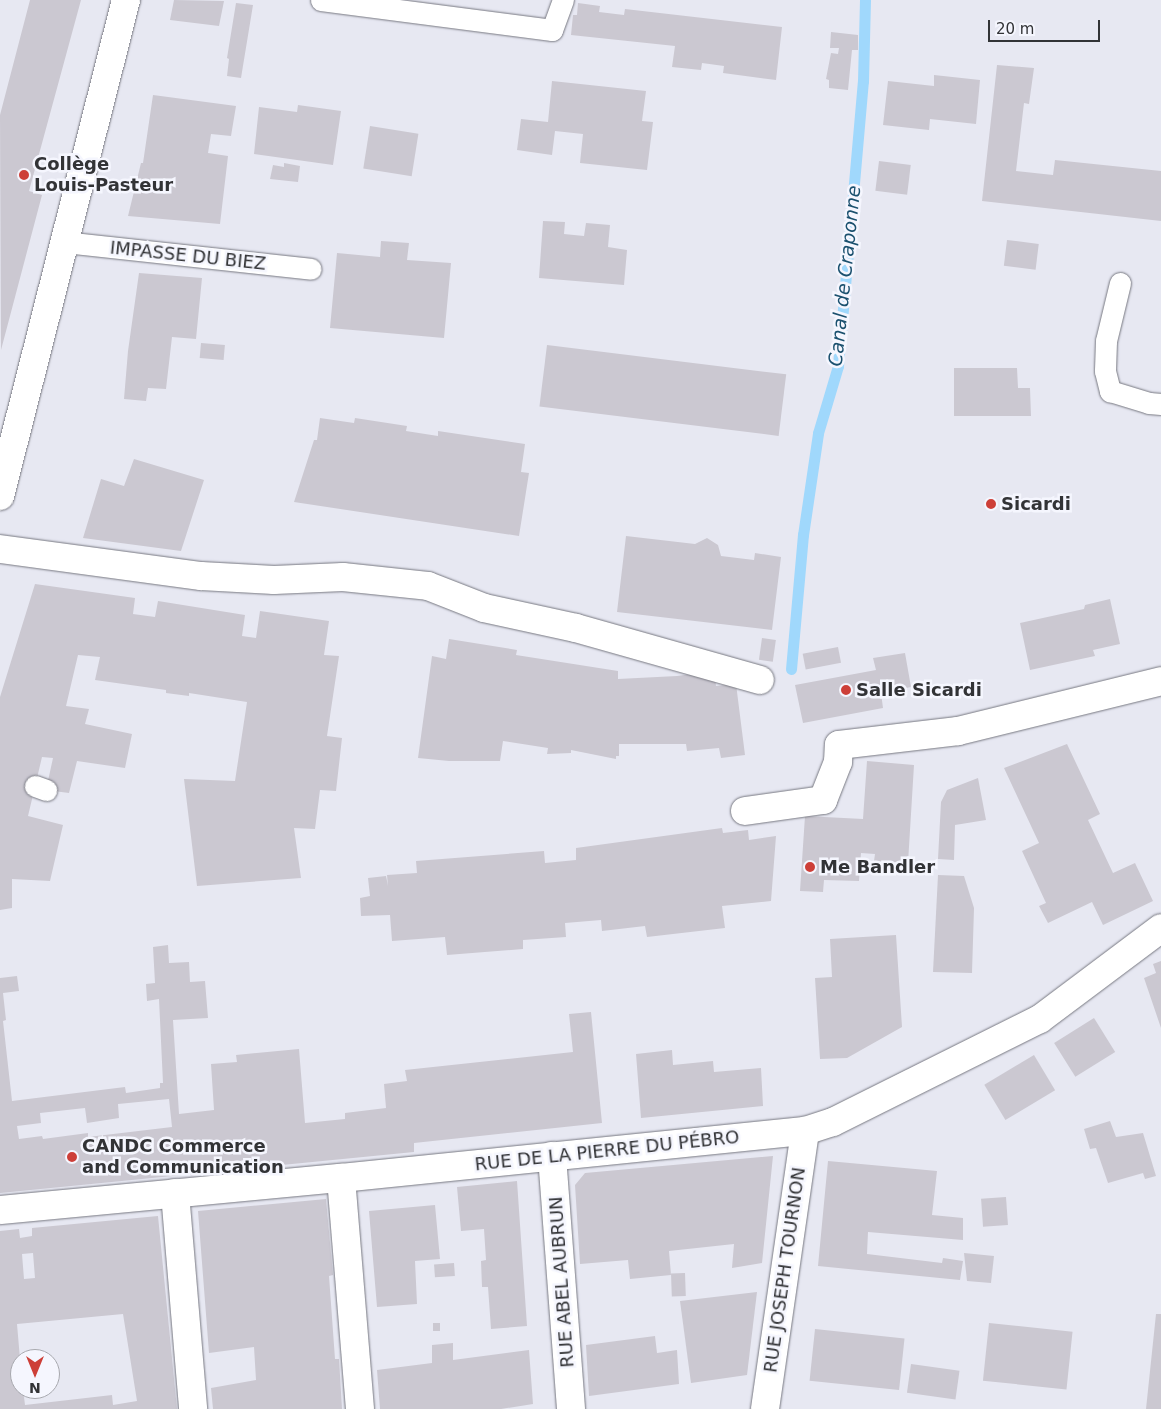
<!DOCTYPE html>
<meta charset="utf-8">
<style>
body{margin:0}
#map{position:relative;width:1161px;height:1409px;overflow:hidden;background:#e7e8f2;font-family:"DejaVu Sans",sans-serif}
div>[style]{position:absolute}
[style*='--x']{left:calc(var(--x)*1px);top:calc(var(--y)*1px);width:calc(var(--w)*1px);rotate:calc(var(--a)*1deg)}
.stream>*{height:11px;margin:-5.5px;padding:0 5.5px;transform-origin:5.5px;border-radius:5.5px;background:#a0d8fc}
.building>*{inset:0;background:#cbc8d1;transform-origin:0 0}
.roads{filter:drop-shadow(0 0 1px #777881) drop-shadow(0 0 1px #777881)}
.lane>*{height:21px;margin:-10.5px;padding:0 10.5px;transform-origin:10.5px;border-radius:10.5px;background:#fff}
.street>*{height:28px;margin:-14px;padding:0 14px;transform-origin:14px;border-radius:14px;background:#fff}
.secondary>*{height:28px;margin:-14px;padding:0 14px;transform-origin:14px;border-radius:14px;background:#fff}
.dots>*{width:14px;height:14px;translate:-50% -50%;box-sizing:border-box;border:2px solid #f5f6fe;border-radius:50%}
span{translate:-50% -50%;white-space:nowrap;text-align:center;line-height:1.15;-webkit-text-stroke:5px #f5f6fe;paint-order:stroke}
.poi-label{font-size:18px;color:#323336;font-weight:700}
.left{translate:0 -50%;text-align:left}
.street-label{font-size:18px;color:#323336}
.water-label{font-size:19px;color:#1a506e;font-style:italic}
.north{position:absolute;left:10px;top:1349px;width:50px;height:50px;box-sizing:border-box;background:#f5f6fe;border:1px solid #a7a8ae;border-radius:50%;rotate:180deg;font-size:14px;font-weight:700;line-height:20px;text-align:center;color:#323336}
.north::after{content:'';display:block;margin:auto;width:18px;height:22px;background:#cd3f38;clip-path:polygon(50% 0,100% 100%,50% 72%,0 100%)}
.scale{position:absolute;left:988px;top:20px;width:112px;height:22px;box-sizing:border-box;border:2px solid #323336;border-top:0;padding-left:6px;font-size:15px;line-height:18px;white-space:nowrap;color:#323336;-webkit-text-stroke:4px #f5f6fe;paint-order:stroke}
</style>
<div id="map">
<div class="stream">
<i style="--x:791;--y:669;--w:135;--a:-84.9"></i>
<i style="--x:803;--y:535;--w:103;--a:-81.6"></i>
<i style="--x:818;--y:433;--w:70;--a:-73.4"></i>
<i style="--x:838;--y:366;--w:286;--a:-85"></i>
<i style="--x:863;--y:81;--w:81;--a:-88.6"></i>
</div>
<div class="building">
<i style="clip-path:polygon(30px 0,81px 0,29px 191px,42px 195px,1px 350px,0 115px)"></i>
<i style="clip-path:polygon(174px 0,224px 1px,219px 26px,170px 20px)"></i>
<i style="clip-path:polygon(236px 3px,253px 5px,241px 78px,227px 76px,229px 59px,227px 58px)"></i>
<i style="clip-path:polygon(578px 3px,600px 6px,599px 12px,624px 15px,625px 9px,782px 27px,776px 80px,723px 73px,724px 66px,702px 63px,701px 70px,672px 67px,675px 46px,571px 35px,573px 15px,577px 15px)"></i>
<i style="clip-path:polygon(831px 32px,858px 35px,858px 50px,852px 50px,848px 90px,829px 88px,829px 80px,826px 79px,831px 53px,838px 54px,839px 48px,830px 48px)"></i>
<i style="clip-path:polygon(997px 65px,1034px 68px,1029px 104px,1024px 103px,1016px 171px,1053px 175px,1055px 160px,1161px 171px,1161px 221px,982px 201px)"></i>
<i style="clip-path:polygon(934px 75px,980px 80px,976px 124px,930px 119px,929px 130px,883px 125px,888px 81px,934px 86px)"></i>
<i style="clip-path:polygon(552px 81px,646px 91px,642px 121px,653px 122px,647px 170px,580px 163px,583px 134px,555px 131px,552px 155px,517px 150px,521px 119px,548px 122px)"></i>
<i style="clip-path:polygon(153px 95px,236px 106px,231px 136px,211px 134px,208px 153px,228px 156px,220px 224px,128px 216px,141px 163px,143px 163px)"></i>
<i style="clip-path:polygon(298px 105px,341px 111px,333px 165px,254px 154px,259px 107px,297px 112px)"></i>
<i style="left:370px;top:126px;width:49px;height:43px;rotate:9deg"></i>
<i style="left:879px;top:161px;width:32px;height:30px;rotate:7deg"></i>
<i style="clip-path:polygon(284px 163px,300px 166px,298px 182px,270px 179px,273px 165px,284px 167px)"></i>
<i style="clip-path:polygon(543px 221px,565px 222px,564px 234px,584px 236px,586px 223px,610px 225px,608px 247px,627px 250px,624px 285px,539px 278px)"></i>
<i style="left:1007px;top:240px;width:32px;height:26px;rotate:7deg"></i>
<i style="clip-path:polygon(381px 241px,409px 243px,407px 260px,451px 263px,444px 338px,330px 328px,337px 253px,380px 257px)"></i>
<i style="clip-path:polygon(139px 273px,202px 278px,196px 339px,172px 337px,166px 389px,148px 388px,146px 401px,124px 399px,128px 351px)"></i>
<i style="left:201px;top:343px;width:24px;height:15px;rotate:5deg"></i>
<i style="left:547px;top:345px;width:241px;height:62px;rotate:7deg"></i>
<i style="clip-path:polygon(954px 368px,1017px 368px,1018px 388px,1030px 388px,1031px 416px,954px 416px)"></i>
<i style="clip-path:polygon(320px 418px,354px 423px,355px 418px,407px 426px,406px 431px,438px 436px,438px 431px,525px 444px,521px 472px,529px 473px,519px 536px,294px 502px,314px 440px,317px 440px)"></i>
<i style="clip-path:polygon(134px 459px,204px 480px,181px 551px,83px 538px,101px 479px,124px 486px)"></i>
<i style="clip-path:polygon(626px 536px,695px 544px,707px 538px,718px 545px,721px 556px,754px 560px,755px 553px,781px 557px,772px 630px,617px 612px)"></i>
<i style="clip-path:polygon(35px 584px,135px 598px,133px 614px,155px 617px,158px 601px,245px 615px,242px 636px,256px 638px,260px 611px,329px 621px,324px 655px,339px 656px,327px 736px,342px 738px,336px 791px,320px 790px,315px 829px,294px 828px,301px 878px,197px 886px,184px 779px,235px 781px,247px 702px,189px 693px,189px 696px,166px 693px,166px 690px,95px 680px,100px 657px,78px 655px,66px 706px,89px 709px,85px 724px,132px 734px,125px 768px,77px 761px,69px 793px,46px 790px,53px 758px,42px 757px,28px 816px,63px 825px,50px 881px,12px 879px,12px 908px,0 910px,0 697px)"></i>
<i style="clip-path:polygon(1110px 599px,1120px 644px,1093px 650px,1095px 656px,1030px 670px,1020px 623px,1084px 609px,1085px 605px)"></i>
<i style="left:762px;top:638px;width:14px;height:22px;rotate:8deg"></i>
<i style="clip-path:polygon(449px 639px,517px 650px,516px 655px,618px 671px,618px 679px,677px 676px,714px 671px,716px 686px,736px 684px,745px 755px,721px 758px,719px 748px,687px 751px,686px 744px,619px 744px,619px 756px,616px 756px,616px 759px,571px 750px,571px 753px,547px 754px,548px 748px,503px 741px,500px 761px,449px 761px,418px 758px,432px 656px,446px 659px)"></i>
<i style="left:838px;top:647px;width:16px;height:36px;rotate:79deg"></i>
<i style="clip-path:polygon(905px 653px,911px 687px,881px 693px,883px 708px,803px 723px,795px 685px,876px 670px,873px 658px)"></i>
<i style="clip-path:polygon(1067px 744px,1100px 814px,1088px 820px,1113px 873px,1135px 863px,1153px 901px,1103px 925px,1092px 902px,1048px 923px,1039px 906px,1046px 903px,1022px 851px,1039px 843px,1004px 768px)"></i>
<i style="clip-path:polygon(867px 761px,914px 765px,908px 863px,874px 861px,875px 854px,861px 853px,859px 881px,824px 880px,823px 892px,800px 891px,805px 816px,863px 819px)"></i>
<i style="clip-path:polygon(978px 778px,986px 820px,955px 825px,954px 860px,938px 859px,941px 802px,947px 790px)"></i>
<i style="clip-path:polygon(722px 828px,723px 833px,748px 830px,749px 840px,776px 836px,771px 901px,722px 906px,725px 928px,647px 937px,645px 926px,602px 931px,601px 920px,565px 923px,566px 937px,523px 940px,523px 949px,447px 955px,445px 937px,392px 941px,390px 915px,361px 916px,360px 898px,370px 896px,368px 878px,386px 876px,388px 886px,387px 875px,417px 873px,416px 861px,544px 851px,545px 863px,576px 860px,576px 848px)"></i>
<i style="clip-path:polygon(938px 875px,964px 876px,974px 908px,972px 973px,933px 972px)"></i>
<i style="clip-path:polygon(896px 935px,902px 1027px,847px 1058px,820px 1059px,815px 978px,832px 977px,830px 939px)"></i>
<i style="clip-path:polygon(evenodd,168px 945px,169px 963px,189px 962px,190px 982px,205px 981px,208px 1018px,173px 1020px,179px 1114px,214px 1110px,211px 1064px,237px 1062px,236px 1055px,299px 1049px,305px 1123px,345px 1119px,345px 1113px,386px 1108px,384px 1084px,407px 1081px,405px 1070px,573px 1052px,569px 1014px,591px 1012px,602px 1123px,414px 1143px,414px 1152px,0 1193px,0 978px,17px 976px,19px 991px,3px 993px,6px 1020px,3px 1021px,12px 1101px,125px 1087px,126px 1093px,160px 1088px,160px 1083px,163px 1083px,159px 999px,147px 1001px,146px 984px,155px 983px,153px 947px,168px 945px,169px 1099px,172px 1127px,88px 1137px,88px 1133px,43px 1139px,42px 1136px,19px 1139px,17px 1126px,41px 1123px,40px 1113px,85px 1108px,87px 1123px,119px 1118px,118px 1104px,169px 1099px)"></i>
<i style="clip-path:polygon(1161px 961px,1161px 1028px,1144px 978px,1156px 973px,1153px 964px)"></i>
<i style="left:1094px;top:1018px;width:40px;height:47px;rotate:58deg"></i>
<i style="clip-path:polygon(672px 1050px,673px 1065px,713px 1061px,714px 1072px,761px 1068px,763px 1106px,641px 1118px,636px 1054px)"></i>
<i style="left:1034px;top:1055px;width:41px;height:58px;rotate:59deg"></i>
<i style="clip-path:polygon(1110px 1121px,1116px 1137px,1143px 1133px,1156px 1176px,1145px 1179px,1143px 1173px,1108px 1183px,1096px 1148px,1090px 1149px,1084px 1129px)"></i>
<i style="clip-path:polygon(773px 1156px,762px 1263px,732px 1268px,734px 1244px,669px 1251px,671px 1275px,630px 1279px,628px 1260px,580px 1264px,575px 1185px,585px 1173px)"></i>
<i style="clip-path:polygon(828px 1161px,937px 1171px,932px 1215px,963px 1218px,963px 1240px,868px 1232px,867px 1254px,942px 1263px,943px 1258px,963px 1261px,960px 1280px,818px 1266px)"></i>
<i style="clip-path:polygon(517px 1181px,527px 1326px,491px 1329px,488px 1287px,482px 1287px,481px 1261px,486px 1260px,484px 1229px,461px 1231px,457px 1187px)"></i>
<i style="left:1006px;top:1197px;width:28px;height:25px;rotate:86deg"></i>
<i style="clip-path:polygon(326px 1199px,333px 1275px,329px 1276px,335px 1359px,339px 1359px,342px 1409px,213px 1409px,211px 1388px,256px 1380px,254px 1347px,209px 1353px,198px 1211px)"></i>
<i style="clip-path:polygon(435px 1205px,440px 1259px,415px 1261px,417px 1304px,377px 1307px,369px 1211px)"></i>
<i style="clip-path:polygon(evenodd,158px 1216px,177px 1409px,0 1409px,0 1231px,19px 1229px,20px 1238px,32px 1236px,32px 1228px,158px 1216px,33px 1253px,35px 1278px,24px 1279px,22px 1254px,33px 1253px,158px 1216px,123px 1314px,137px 1401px,113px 1405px,112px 1395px,25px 1405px,23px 1389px,20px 1389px,20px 1359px,17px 1324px,123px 1314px)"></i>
<i style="clip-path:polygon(964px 1253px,994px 1256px,991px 1283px,967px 1281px)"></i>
<i style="left:454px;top:1263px;width:13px;height:20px;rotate:86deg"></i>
<i style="left:685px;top:1273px;width:23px;height:14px;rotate:88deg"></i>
<i style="clip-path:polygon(757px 1292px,747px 1375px,691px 1383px,680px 1301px)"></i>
<i style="clip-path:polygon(1156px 1314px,1161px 1314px,1161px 1409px,1146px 1409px)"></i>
<i style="left:433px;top:1323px;width:7px;height:8px"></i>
<i style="left:989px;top:1323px;width:84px;height:58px;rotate:6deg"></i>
<i style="left:815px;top:1329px;width:90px;height:52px;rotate:6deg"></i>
<i style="clip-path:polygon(655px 1336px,657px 1353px,677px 1350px,679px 1384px,589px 1396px,586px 1345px)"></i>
<i style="clip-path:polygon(453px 1343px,453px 1360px,529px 1350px,533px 1404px,501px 1409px,380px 1409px,377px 1370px,432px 1363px,432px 1345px)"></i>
<i style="left:911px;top:1364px;width:49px;height:29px;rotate:8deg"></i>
</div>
<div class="roads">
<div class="lane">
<i style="--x:321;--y:0;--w:233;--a:7.4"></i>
<i style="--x:552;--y:30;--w:32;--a:-70"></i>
<i style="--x:64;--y:242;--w:248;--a:6.2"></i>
<i style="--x:1120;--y:283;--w:60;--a:103.6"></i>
<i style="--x:1106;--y:341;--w:30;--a:92"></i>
<i style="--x:1105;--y:371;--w:21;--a:76"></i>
<i style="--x:1110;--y:391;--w:41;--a:17.1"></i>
<i style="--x:1149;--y:403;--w:12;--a:5"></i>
<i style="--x:35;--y:786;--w:12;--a:20"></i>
</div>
<div class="street">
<i style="--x:0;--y:549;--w:203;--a:7.7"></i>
<i style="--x:201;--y:576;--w:73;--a:3.1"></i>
<i style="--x:274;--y:580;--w:69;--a:-2.5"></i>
<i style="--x:343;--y:577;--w:85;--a:6"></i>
<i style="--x:428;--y:586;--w:60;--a:21.4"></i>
<i style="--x:484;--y:608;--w:94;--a:12.3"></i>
<i style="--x:576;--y:628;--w:191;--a:15.8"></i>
<i style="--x:745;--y:811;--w:79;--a:-8"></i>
<i style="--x:823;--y:800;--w:41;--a:-68.5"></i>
<i style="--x:838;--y:762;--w:17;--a:-87"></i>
<i style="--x:839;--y:745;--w:120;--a:-6.7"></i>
<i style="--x:958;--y:731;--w:209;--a:-13.8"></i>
<i style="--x:552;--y:1156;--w:254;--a:85.7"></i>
<i style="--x:341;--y:1178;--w:232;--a:85.3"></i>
<i style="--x:175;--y:1193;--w:217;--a:85.2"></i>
<i style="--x:765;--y:1409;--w:281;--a:-81.8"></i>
</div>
<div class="secondary">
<i style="--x:0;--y:496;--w:512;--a:-75.75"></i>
<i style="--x:0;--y:1210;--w:342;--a:-5.4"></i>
<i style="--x:341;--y:1178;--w:466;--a:-5.8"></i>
<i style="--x:805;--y:1131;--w:29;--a:-18"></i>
<i style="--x:833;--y:1122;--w:231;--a:-26.5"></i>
<i style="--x:1040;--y:1019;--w:151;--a:-36.9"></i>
</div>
</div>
<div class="dots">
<i style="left:24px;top:175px;background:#cd3f38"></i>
<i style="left:991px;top:504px;background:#cd3f38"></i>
<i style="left:846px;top:690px;background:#cd3f38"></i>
<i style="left:810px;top:867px;background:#cd3f38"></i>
<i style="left:72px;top:1157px;background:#cd3f38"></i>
</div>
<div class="poi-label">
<span class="left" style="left:34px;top:175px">Collège<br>Louis-Pasteur</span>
<span class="left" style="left:1001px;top:504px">Sicardi</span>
<span class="left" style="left:856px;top:690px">Salle Sicardi</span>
<span class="left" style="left:820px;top:867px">Me Bandler</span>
<span class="left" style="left:82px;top:1157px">CANDC Commerce<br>and Communication</span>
</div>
<div class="street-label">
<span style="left:188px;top:256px;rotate:6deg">IMPASSE DU BIEZ</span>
<span style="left:607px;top:1151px;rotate:-6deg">RUE DE LA PIERRE DU PÉBRO</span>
<span style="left:785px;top:1270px;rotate:-82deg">RUE JOSEPH TOURNON</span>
<span style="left:562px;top:1282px;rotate:-94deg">RUE ABEL AUBRUN</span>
</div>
<div class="water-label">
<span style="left:845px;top:276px;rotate:-84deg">Canal de Craponne</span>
</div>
<div class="north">N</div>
<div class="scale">20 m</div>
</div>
